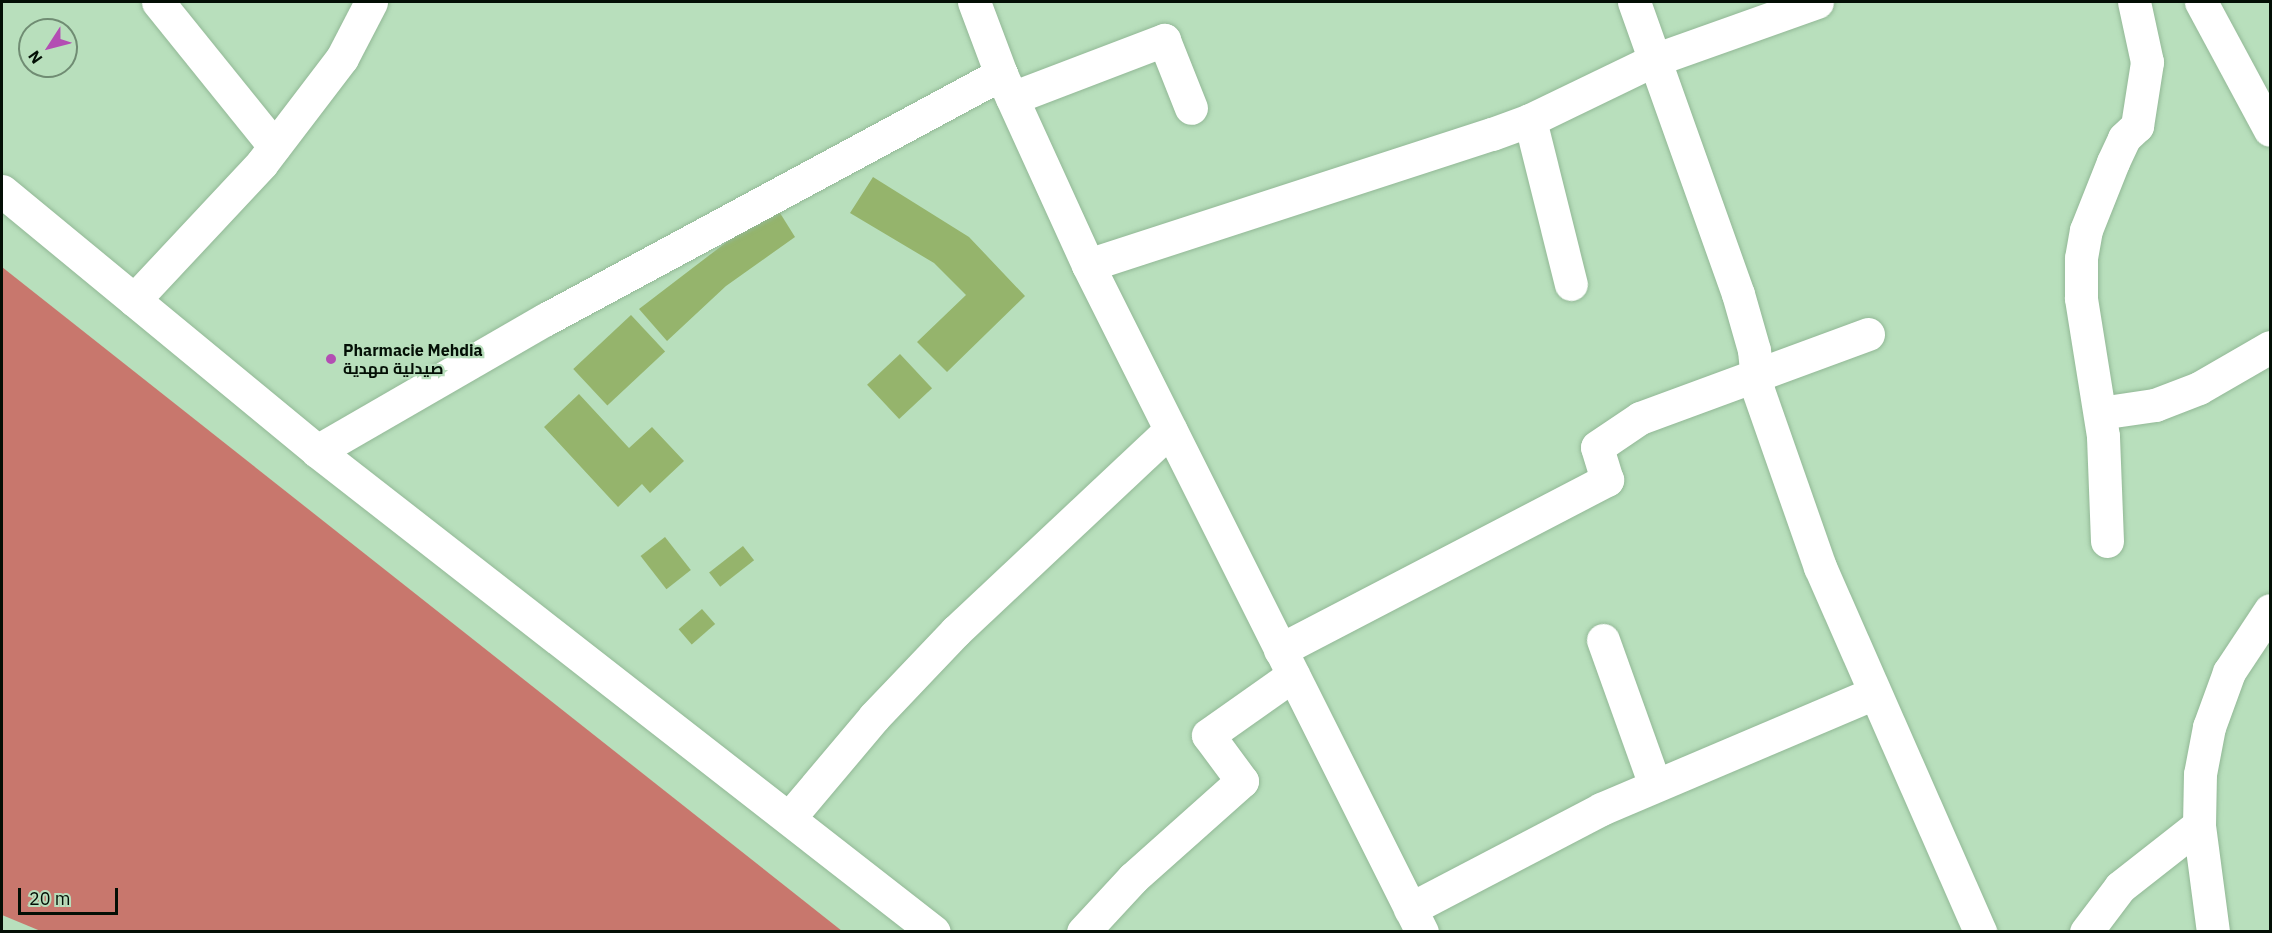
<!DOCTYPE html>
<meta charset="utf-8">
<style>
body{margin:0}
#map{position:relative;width:2272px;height:933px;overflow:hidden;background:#b8dfbc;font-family:"IBM Plex Sans",Cairo,sans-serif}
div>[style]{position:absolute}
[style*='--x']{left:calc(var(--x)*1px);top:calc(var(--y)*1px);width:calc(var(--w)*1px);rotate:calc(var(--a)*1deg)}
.forest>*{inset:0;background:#c8776d}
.building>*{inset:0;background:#95b46c;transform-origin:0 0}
.roads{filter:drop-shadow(0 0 2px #92b896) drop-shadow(0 0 2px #92b896)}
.minor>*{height:33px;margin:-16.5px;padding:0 16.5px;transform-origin:16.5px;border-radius:16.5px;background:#fff}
.dots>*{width:16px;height:16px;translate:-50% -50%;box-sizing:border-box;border:3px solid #b8dfbc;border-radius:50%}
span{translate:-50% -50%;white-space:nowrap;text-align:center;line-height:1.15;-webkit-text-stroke:4.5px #b8dfbc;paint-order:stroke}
.poi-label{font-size:16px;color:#030f05;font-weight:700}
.left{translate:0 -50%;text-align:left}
.frame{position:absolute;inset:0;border:3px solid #030f05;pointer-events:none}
.north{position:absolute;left:18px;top:18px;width:60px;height:60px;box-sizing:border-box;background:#b8dfbc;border:2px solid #708c73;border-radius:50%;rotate:234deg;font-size:16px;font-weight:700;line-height:24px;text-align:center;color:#030f05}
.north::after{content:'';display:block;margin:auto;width:21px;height:27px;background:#b34eb3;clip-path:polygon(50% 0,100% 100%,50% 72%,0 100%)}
.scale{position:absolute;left:18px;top:888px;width:100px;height:27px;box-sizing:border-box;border:3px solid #030f05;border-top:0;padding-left:8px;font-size:18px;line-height:21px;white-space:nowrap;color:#030f05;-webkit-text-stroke:4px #b8dfbc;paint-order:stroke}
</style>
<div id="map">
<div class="forest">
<i style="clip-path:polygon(2px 267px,842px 931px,43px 932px,2px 915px)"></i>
</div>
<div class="building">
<i style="clip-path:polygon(873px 177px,969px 237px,1025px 296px,947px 372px,917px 342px,966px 295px,934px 263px,850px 213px)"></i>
<i style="clip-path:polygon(775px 205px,795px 237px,726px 286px,667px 341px,639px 309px)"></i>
<i style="left:631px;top:315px;width:50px;height:79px;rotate:47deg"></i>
<i style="left:900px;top:354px;width:47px;height:45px;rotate:47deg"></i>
<i style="clip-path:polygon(579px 394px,629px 448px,652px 427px,684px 461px,650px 493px,642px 484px,618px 507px,544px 427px)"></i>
<i style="left:665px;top:537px;width:42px;height:31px;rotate:52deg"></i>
<i style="left:743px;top:546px;width:18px;height:43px;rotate:52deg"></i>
<i style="left:702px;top:609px;width:20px;height:31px;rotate:49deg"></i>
</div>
<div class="roads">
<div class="minor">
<i style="--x:158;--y:2;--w:185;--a:51.1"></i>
<i style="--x:974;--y:2;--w:77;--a:69.4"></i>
<i style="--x:1001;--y:74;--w:210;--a:65.5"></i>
<i style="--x:1088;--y:265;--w:746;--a:63.4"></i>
<i style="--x:1634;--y:2;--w:310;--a:70.4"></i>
<i style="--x:1738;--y:294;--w:58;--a:74.1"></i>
<i style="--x:1754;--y:350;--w:40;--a:84.3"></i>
<i style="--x:1758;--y:390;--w:188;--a:70.7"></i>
<i style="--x:1820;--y:567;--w:399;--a:66.3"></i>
<i style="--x:2201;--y:2;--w:145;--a:61.7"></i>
<i style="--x:1012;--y:98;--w:163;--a:-20.9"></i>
<i style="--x:1164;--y:40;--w:73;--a:68.3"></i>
<i style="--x:1530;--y:120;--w:169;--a:76"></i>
<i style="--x:2;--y:191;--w:408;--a:39.5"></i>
<i style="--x:317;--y:451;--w:782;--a:37.94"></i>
<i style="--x:1088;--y:265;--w:425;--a:-18"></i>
<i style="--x:1492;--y:134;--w:40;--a:-20.2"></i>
<i style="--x:1530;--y:120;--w:138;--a:-25.8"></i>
<i style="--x:1654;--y:60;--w:173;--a:-19.6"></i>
<i style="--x:134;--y:300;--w:187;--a:-46.9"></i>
<i style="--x:262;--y:163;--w:132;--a:-52.7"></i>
<i style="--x:342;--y:58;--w:63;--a:-62.6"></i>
<i style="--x:2100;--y:413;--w:56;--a:-8.3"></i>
<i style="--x:2155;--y:405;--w:47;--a:-21.1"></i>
<i style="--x:2199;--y:388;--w:82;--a:-30"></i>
<i style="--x:317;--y:451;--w:264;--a:-30"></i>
<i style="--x:546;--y:319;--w:517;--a:-28.3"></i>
<i style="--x:2107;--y:541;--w:105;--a:-92.2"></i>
<i style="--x:2103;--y:436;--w:140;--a:-99.1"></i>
<i style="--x:2081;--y:298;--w:40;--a:-90"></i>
<i style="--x:2081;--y:258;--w:28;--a:-80"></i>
<i style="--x:2086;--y:230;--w:73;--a:-68.3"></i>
<i style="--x:2113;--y:162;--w:26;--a:-65"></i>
<i style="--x:2124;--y:138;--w:18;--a:-43"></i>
<i style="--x:2137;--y:126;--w:65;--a:-81.1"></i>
<i style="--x:2147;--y:62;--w:61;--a:-102.2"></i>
<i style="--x:1603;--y:640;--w:154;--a:70.3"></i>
<i style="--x:1280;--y:650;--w:369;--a:-27.5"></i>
<i style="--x:1607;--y:480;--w:34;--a:-107"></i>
<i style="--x:1597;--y:447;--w:52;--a:-34"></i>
<i style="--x:1640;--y:418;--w:243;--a:-20.2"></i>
<i style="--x:789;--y:818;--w:132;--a:-49.9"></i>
<i style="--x:874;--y:717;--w:119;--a:-46.4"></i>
<i style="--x:956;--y:631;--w:294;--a:-43.2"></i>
<i style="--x:1410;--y:909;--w:216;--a:-27.6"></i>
<i style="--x:1601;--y:809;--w:297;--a:-23"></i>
<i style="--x:1083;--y:932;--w:74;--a:-47.2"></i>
<i style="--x:1133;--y:878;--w:146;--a:-41.7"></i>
<i style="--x:1242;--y:781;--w:57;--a:-126.5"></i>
<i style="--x:1208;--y:735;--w:104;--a:-35.2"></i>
<i style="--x:2086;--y:932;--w:56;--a:-52.9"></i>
<i style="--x:2120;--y:887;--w:100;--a:-38.1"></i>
<i style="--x:2213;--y:932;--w:108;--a:-97.5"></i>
<i style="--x:2199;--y:825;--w:51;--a:-88.9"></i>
<i style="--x:2200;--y:774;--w:48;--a:-79.2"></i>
<i style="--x:2209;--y:727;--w:59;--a:-70"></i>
<i style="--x:2229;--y:672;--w:74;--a:-56.5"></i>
</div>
</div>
<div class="dots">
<i style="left:331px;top:359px;background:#b34eb3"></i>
</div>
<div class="poi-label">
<span class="left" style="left:343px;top:359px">Pharmacie Mehdia<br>صيدلية مهدية</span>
</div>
<div class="frame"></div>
<div class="north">N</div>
<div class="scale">20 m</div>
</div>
